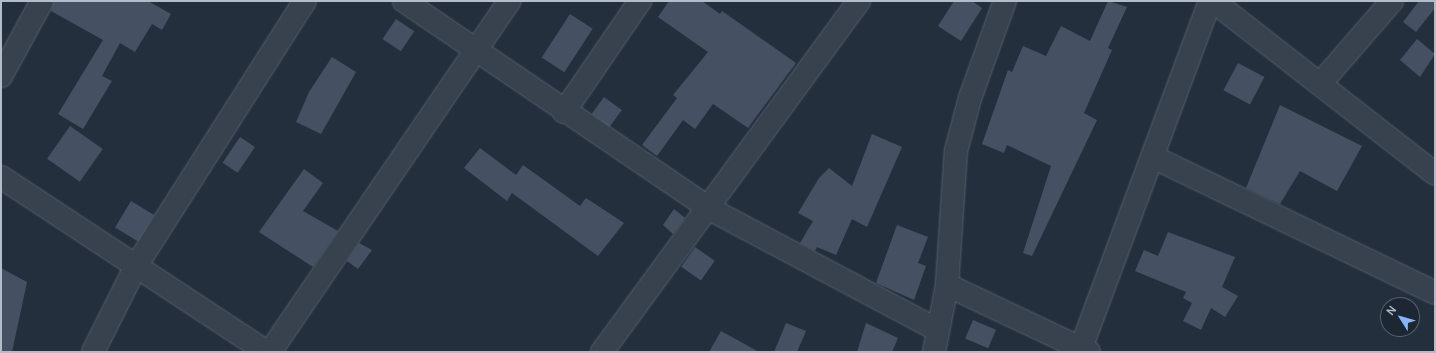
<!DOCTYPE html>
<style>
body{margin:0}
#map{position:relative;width:1436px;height:353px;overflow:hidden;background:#242f3e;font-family:Manrope,sans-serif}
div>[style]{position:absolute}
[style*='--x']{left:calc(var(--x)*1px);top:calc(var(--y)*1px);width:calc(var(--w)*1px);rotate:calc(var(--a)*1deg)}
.building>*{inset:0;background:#455162;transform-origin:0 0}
.roads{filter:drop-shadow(0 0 1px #565f6c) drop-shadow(0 0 1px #565f6c)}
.street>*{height:22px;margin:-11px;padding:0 11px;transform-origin:11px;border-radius:11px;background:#38414e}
span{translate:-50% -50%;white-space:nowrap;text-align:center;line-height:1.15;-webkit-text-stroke:4px #1d2633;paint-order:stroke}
.frame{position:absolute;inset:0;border:2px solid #b4bcc9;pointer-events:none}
.north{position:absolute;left:1380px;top:297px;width:40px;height:40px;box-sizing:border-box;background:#1d2633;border:1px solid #59626f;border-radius:50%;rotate:307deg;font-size:11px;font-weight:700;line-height:16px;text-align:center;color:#b4bcc9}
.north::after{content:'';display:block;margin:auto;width:14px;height:18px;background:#8ab4f8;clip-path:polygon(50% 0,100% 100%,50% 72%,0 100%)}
</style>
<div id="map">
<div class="building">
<i style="clip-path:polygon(54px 1px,148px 1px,171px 14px,162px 30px,152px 24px,135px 52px,120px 43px,102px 76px,112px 81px,83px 129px,58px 114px,103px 40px,51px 11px)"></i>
<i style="clip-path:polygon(669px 1px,702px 1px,720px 14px,722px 11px,796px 63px,748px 128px,713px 104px,695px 129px,683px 120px,657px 156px,642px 145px,677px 98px,673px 95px,708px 52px,658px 17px)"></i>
<i style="clip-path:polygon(954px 1px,972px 1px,982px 8px,961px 41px,938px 26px)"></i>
<i style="clip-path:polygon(1108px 1px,1127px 7px,1108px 48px,1112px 50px,1084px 113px,1097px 120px,1032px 256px,1023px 253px,1051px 166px,1007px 145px,1004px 153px,982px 144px,1008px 70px,1012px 72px,1023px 46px,1046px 56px,1061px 26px,1090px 41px)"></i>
<i style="clip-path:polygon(1419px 1px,1435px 1px,1435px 8px,1416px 32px,1403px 22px)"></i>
<i style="left:570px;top:14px;width:27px;height:52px;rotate:33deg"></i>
<i style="left:396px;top:19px;width:22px;height:24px;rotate:34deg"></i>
<i style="clip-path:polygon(1417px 39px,1435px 54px,1420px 77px,1400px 60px)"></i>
<i style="clip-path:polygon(332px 57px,356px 72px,321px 134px,296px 122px,309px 92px)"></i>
<i style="left:1238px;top:63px;width:30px;height:31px;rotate:28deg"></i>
<i style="left:604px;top:97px;width:22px;height:21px;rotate:36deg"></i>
<i style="clip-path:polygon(1280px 105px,1362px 146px,1337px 191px,1300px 171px,1280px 204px,1246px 188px)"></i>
<i style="left:70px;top:126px;width:40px;height:40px;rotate:35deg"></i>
<i style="clip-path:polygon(872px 134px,902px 147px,867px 227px,852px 219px,836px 255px,817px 247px,815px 251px,800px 243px,813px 221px,798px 213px,819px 178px,829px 168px,852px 186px)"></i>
<i style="left:240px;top:137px;width:18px;height:31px;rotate:34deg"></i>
<i style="clip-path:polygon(480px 148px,516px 175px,523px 165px,580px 206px,586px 198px,624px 223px,598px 256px,512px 193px,507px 201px,464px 168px)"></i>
<i style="clip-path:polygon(304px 169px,323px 183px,303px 211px,338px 231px,313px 267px,259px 232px)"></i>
<i style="left:131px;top:201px;width:27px;height:31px;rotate:31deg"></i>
<i style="clip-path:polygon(674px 209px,685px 218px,673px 234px,663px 225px)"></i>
<i style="clip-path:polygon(897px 225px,928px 237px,918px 263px,926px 266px,914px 300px,876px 283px)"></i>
<i style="clip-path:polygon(1168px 232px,1235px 257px,1222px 287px,1238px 296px,1225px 317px,1211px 308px,1201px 330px,1183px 321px,1192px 303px,1183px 298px,1186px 292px,1135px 271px,1144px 250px,1158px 256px)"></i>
<i style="clip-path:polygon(359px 243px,372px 250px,358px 269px,347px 261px)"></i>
<i style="left:695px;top:247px;width:24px;height:24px;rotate:35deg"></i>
<i style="clip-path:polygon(1px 268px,27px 282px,12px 352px,1px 352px)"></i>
<i style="left:973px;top:320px;width:25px;height:20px;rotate:23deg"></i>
<i style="clip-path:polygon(786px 323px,806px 331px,797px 352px,774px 352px)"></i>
<i style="clip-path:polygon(866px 323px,898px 338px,892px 352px,857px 352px)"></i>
<i style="clip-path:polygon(721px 331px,759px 352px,709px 352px)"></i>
</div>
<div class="roads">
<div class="street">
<i style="--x:404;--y:1;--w:370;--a:34.2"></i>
<i style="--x:710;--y:209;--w:258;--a:28"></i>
<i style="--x:1213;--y:1;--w:281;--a:37.9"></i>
<i style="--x:1;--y:76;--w:85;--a:-61.3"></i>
<i style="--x:1320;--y:84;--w:110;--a:-49.1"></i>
<i style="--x:564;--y:112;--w:135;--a:-55.6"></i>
<i style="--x:1153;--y:157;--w:313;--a:25.7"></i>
<i style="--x:1;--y:177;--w:318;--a:33.4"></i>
<i style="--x:947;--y:285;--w:157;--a:25.3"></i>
<i style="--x:1081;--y:348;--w:370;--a:-69.6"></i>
<i style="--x:93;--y:352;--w:96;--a:-63.4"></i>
<i style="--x:136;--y:266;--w:314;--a:-57.5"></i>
<i style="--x:270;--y:352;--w:425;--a:-55.7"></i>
<i style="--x:602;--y:352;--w:435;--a:-53.8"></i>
<i style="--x:934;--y:352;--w:68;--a:-79"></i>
<i style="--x:947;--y:285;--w:134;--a:-86.2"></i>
<i style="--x:956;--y:151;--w:55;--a:-75.2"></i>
<i style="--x:970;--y:98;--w:103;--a:-70.2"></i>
</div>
</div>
<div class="frame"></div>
<div class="north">N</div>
</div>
